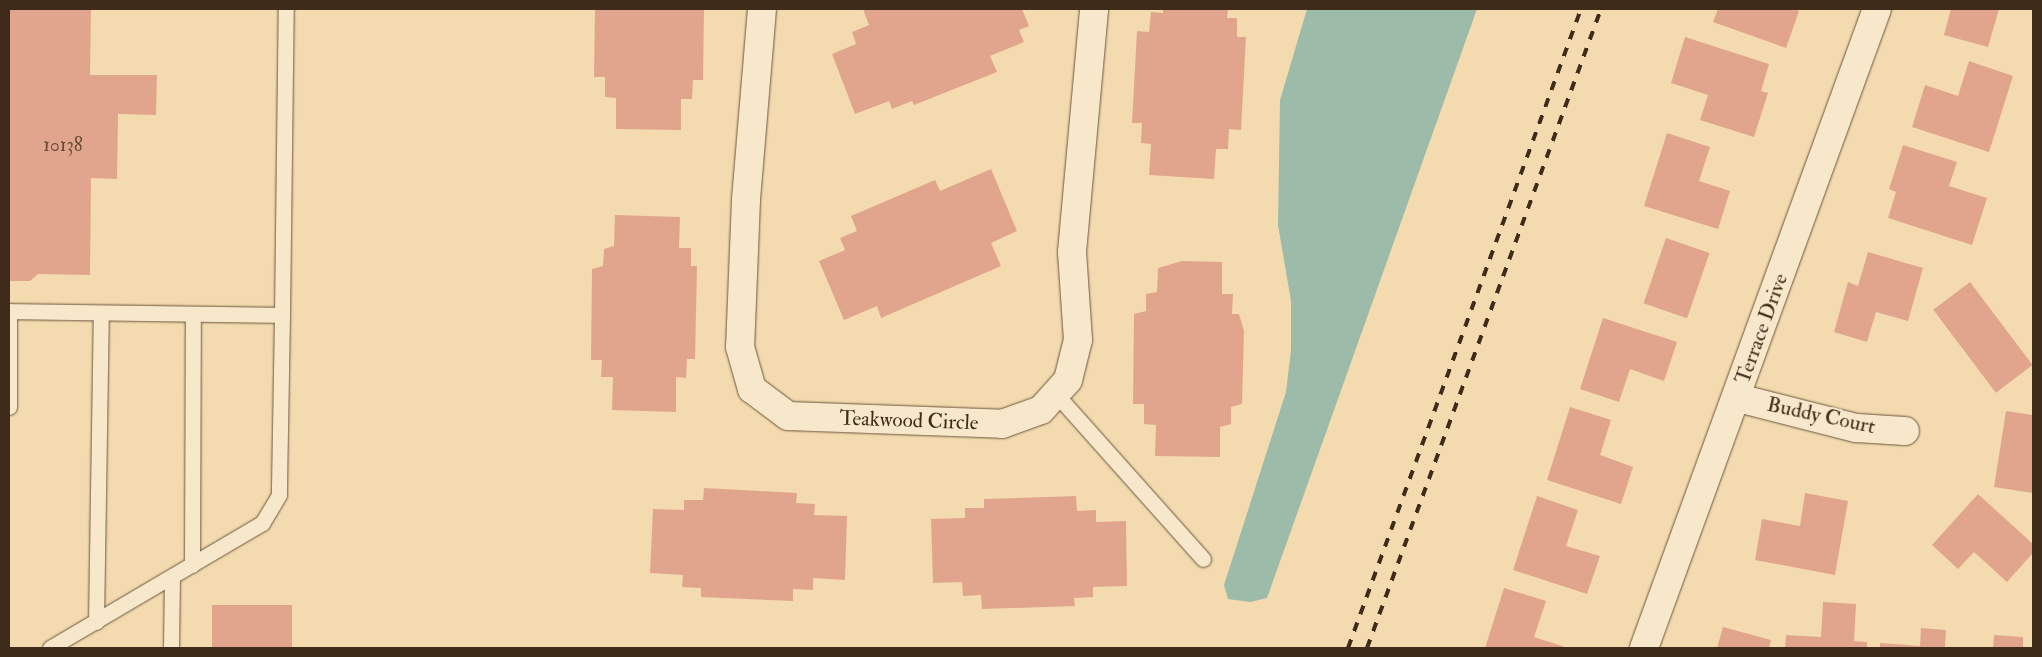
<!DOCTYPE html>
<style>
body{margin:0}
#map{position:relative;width:2042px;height:657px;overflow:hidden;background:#f4dbaf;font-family:"IM FELL Double Pica",serif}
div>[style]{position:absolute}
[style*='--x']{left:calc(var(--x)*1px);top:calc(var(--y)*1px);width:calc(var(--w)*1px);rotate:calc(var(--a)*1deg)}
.water>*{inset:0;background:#9cbba9}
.building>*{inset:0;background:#e1a58e;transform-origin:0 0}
.roads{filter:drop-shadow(0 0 1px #6c573e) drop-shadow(0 0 1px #6c573e)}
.service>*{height:15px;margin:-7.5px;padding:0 7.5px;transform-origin:7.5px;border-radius:7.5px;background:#f8e8cb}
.minor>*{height:28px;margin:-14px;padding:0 14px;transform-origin:14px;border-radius:14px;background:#f8e8cb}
.rail>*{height:4px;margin-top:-2px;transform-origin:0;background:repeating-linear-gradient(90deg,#3f2b19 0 9px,transparent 0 18px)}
span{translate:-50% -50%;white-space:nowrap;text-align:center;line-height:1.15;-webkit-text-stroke:4px #f8e8cb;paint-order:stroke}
.number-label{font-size:19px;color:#684a36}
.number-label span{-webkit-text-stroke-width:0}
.street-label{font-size:21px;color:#3f2b19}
.frame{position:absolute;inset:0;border:10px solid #3f2b19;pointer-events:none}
</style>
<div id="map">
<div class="water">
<i style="clip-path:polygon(1307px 9px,1477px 9px,1267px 598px,1250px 602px,1228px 599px,1224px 585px,1286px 392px,1291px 350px,1291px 301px,1278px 225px,1280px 100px)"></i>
</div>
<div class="building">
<i style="clip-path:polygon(9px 9px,91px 9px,90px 75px,157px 75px,156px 115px,118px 114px,117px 179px,91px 178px,90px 275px,38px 274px,30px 281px,9px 281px)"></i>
<i style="clip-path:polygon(595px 9px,704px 9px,703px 80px,693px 80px,692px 99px,681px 99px,681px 130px,616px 129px,616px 98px,605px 97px,605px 77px,594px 77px)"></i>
<i style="clip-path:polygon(863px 9px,1022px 9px,1029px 26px,1019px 30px,1024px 42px,990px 56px,997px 72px,914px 105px,912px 101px,892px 109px,889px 101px,855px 114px,832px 54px,856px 44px,852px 32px,869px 25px)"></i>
<i style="clip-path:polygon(1163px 9px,1228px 9px,1227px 18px,1237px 18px,1237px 37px,1246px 37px,1241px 130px,1229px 129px,1228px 149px,1216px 149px,1214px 179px,1149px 175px,1151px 144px,1141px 143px,1142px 123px,1132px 123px,1137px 31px,1149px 32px,1151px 12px,1163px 13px)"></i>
<i style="clip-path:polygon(1718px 9px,1792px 9px,1799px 11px,1786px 48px,1713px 22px)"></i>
<i style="clip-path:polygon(1951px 9px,1999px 9px,1988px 47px,1944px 35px)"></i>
<i style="clip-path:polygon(1685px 37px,1769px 64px,1761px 91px,1768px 93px,1754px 137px,1700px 120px,1708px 95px,1671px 83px)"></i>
<i style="clip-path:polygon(1969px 61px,2013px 76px,1989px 152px,1912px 127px,1925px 85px,1958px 96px)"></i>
<i style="clip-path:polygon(1667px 133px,1710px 147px,1699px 181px,1730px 191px,1718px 229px,1644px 206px)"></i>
<i style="clip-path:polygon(1903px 145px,1957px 162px,1949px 186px,1987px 198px,1972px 245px,1888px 218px,1896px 192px,1889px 189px)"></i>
<i style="clip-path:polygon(991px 169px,1017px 231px,991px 243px,1001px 266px,881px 318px,877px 306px,844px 320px,819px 261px,845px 250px,840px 238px,857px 231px,851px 216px,935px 180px,940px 191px)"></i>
<i style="clip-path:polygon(615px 215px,680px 217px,679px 248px,691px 248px,691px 266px,697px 266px,695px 359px,687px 359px,686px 378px,676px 377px,676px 412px,612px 410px,613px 377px,601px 377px,602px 360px,591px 360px,592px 269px,603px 266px,604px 249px,614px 246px)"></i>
<i style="left:1666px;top:238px;width:46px;height:69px;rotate:19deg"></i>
<i style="clip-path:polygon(1868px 252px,1923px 268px,1908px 321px,1876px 312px,1867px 342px,1834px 332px,1848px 282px,1858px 286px)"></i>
<i style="clip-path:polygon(1182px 261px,1222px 262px,1222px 294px,1233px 294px,1232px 314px,1239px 314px,1244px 331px,1242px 404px,1231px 407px,1231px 424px,1220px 427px,1220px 457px,1155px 456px,1156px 425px,1144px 424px,1144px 404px,1133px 404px,1134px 314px,1146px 311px,1146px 294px,1157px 292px,1158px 268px)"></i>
<i style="left:1970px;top:282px;width:104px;height:46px;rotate:53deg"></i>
<i style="clip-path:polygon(1603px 318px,1677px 342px,1664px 381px,1630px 369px,1619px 402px,1580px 389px)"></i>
<i style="clip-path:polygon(1570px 407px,1611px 420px,1600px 455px,1633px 467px,1621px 504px,1547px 480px)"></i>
<i style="clip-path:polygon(2006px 411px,2033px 415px,2033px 493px,1994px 487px)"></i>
<i style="clip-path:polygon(704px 488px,797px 493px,796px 503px,815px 504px,814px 515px,847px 516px,845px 580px,813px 578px,813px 590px,793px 589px,793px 601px,701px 597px,701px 588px,682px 587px,683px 575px,650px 573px,653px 509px,684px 510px,684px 500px,703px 500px)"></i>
<i style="clip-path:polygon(1805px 493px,1848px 501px,1835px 575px,1755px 560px,1762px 519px,1800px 526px)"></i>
<i style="clip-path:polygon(1978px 494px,2033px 544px,2033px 553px,2007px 582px,1974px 552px,1958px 569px,1932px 545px)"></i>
<i style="clip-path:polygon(1076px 496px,1077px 511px,1096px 510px,1096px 522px,1126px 521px,1127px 586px,1093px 587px,1093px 597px,1074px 598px,1075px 606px,982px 609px,981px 595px,963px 596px,962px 582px,933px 583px,931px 519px,965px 518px,965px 508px,984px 508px,984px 499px)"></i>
<i style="clip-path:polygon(1537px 496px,1578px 510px,1566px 546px,1600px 556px,1587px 594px,1513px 570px)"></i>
<i style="clip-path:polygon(1504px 588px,1546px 601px,1534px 637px,1568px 648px,1485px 648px)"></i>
<i style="clip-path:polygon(1823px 602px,1856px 604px,1854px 641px,1867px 642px,1867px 648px,1785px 648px,1786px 635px,1821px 637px)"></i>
<i style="left:212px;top:605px;width:80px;height:43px"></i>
<i style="clip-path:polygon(1723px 627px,1771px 640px,1769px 648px,1717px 648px)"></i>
<i style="clip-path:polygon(1921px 628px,1946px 630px,1945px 648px,1880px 648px,1880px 643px,1920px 646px)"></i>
<i style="clip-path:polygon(1994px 635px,2023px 637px,2023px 648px,1993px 648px)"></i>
</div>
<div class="roads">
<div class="service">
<i style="--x:9;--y:311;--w:273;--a:0.8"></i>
<i style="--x:282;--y:315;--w:180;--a:91"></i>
<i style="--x:279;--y:495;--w:33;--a:121"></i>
<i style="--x:262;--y:523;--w:246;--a:149.5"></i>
<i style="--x:282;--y:315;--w:306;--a:-89.3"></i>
<i style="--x:1056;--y:394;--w:221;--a:48.3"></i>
<i style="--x:9;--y:407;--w:96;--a:-90"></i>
<i style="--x:192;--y:565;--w:251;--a:-89.8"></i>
<i style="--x:96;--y:622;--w:309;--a:-89.1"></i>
<i style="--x:171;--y:648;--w:71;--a:-89.2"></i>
</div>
<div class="minor">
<i style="--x:762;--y:9;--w:192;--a:94.8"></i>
<i style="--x:746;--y:200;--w:147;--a:92.3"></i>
<i style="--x:740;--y:347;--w:44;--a:74.1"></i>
<i style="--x:752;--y:389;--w:45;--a:36.9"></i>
<i style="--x:788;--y:416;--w:214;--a:2.1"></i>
<i style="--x:1002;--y:424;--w:41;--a:-19.7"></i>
<i style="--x:1041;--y:410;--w:40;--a:-48"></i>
<i style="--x:1068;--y:380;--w:41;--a:-76"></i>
<i style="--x:1078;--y:340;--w:88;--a:-93.9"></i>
<i style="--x:1072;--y:252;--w:244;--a:-84.8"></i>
<i style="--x:1738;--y:398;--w:122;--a:14.3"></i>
<i style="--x:1856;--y:428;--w:49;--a:3.5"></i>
<i style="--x:1644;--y:648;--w:680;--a:-69.97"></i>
</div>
</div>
<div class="rail">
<i style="--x:1348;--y:648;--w:680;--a:-69.97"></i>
<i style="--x:1367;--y:648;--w:680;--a:-69.89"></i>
</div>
<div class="number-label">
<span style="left:63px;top:146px">10138</span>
</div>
<div class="street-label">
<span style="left:1762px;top:329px;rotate:-70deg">Terrace Drive</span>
<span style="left:1821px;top:416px;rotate:12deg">Buddy Court</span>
<span style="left:909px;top:421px;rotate:2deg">Teakwood Circle</span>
</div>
<div class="frame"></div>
</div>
